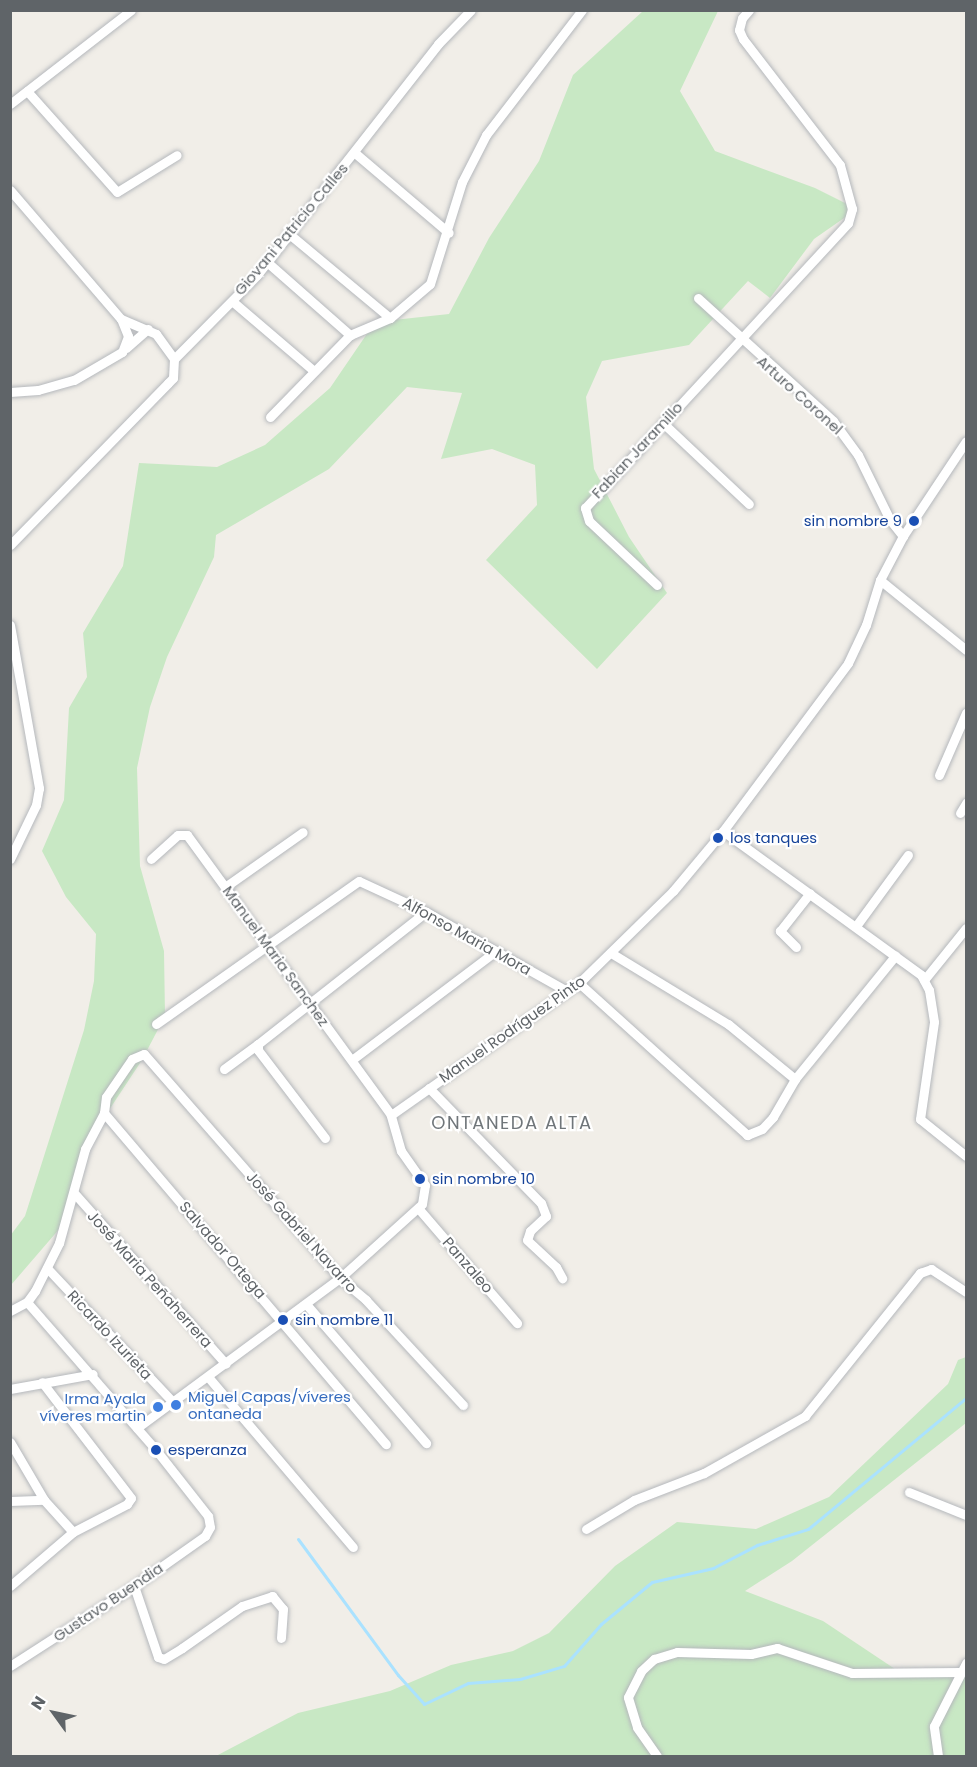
<!DOCTYPE html>
<meta charset="utf-8">
<style>
body{margin:0}
#map{position:relative;width:977px;height:1767px;overflow:hidden;background:#f1eee8;font-family:Poppins,sans-serif}
div>[style]{position:absolute}
[style*='--x']{left:calc(var(--x)*1px);top:calc(var(--y)*1px);width:calc(var(--w)*1px);rotate:calc(var(--a)*1deg)}
.green>*{inset:0;background:#c8e8c4}
.stream>*{height:3px;margin:-1.5px;padding:0 1.5px;transform-origin:1.5px;border-radius:1.5px;background:#aae2ff}
.roads{filter:drop-shadow(0 0 2px #b5b8bc) drop-shadow(0 0 2px #b5b8bc)}
.minor>*{height:9px;margin:-4.5px;padding:0 4.5px;transform-origin:4.5px;border-radius:4.5px;background:#fff}
.dots>*{width:16px;height:16px;translate:-50% -50%;box-sizing:border-box;border:3px solid #fff;border-radius:50%}
span{translate:-50% -50%;white-space:nowrap;text-align:center;line-height:1.15;-webkit-text-stroke:4.5px #fff;paint-order:stroke}
.street-label{font-size:15px;color:#5f6468}
.transit-label{font-size:15px;color:#164399}
.right{translate:-100% -50%;text-align:right}
.left{translate:0 -50%;text-align:left}
.shop-label{font-size:15px;color:#366cbe}
.quarter-label{font-size:18px;color:#70767a;letter-spacing:1.5px}
.frame{position:absolute;inset:0;border:12px solid #5f6468;pointer-events:none}
.north{position:absolute;left:24px;top:1683px;width:60px;height:60px;-webkit-text-stroke:4px #fff;paint-order:stroke;rotate:303deg;font-size:16px;font-weight:700;line-height:24px;text-align:center;color:#5f6468}
.north::after{content:'';display:block;margin:auto;width:21px;height:27px;background:#5f6468;clip-path:polygon(50% 0,100% 100%,50% 72%,0 100%)}
</style>
<div id="map">
<div class="green">
<i style="clip-path:polygon(643px 11px,718px 11px,680px 91px,715px 151px,815px 188px,857px 209px,814px 239px,770px 298px,748px 281px,689px 345px,602px 361px,586px 397px,594px 469px,629px 537px,667px 593px,597px 669px,486px 560px,537px 505px,535px 465px,492px 449px,441px 459px,462px 393px,407px 387px,329px 469px,216px 535px,214px 557px,167px 657px,150px 707px,137px 768px,140px 866px,164px 951px,165px 1016px,142px 1060px,84px 1148px,67px 1220px,11px 1285px,10px 1236px,25px 1216px,84px 1030px,94px 981px,96px 934px,66px 897px,42px 851px,64px 800px,69px 708px,87px 677px,83px 633px,123px 566px,139px 463px,217px 467px,265px 445px,330px 388px,375px 322px,449px 314px,489px 238px,539px 161px,573px 75px)"></i>
<i style="clip-path:polygon(966px 1357px,966px 1423px,792px 1561px,745px 1591px,823px 1621px,898px 1671px,966px 1668px,966px 1756px,216px 1756px,298px 1713px,390px 1691px,451px 1665px,513px 1651px,549px 1633px,615px 1566px,677px 1522px,756px 1529px,829px 1497px,948px 1384px,958px 1360px)"></i>
</div>
<div class="stream">
<i style="--x:298;--y:1539;--w:169;--a:53.7"></i>
<i style="--x:398;--y:1675;--w:39;--a:48"></i>
<i style="--x:424;--y:1704;--w:49;--a:-25.5"></i>
<i style="--x:468;--y:1683;--w:52;--a:-4.4"></i>
<i style="--x:520;--y:1679;--w:46;--a:-16.5"></i>
<i style="--x:564;--y:1666;--w:56;--a:-48.6"></i>
<i style="--x:601;--y:1624;--w:66;--a:-39.5"></i>
<i style="--x:652;--y:1582;--w:63;--a:-12.9"></i>
<i style="--x:713;--y:1568;--w:50;--a:-27.6"></i>
<i style="--x:757;--y:1545;--w:53;--a:-17.4"></i>
<i style="--x:808;--y:1529;--w:205;--a:-39.7"></i>
</div>
<div class="roads">
<div class="minor">
<i style="--x:27;--y:91;--w:135;--a:48.3"></i>
<i style="--x:117;--y:192;--w:70;--a:-31.7"></i>
<i style="--x:10;--y:104;--w:153;--a:-37.8"></i>
<i style="--x:355;--y:153;--w:123;--a:40.4"></i>
<i style="--x:10;--y:190;--w:170;--a:49.3"></i>
<i style="--x:121;--y:319;--w:38;--a:23"></i>
<i style="--x:156;--y:334;--w:31;--a:54"></i>
<i style="--x:288;--y:233;--w:133;--a:39.8"></i>
<i style="--x:267;--y:262;--w:111;--a:41.3"></i>
<i style="--x:698;--y:298;--w:183;--a:42.3"></i>
<i style="--x:833;--y:421;--w:42;--a:53.7"></i>
<i style="--x:858;--y:455;--w:72;--a:63.8"></i>
<i style="--x:890;--y:520;--w:21;--a:51"></i>
<i style="--x:232;--y:301;--w:108;--a:40.5"></i>
<i style="--x:126;--y:348;--w:29;--a:-41"></i>
<i style="--x:10;--y:392;--w:28;--a:-4"></i>
<i style="--x:38;--y:390;--w:37;--a:-16"></i>
<i style="--x:74;--y:380;--w:56;--a:-30.3"></i>
<i style="--x:122;--y:352;--w:17;--a:-69"></i>
<i style="--x:128;--y:336;--w:18;--a:-112"></i>
<i style="--x:270;--y:417;--w:115;--a:-45.7"></i>
<i style="--x:350;--y:335;--w:43;--a:-23"></i>
<i style="--x:390;--y:318;--w:52;--a:-40.4"></i>
<i style="--x:430;--y:284;--w:107;--a:-72.6"></i>
<i style="--x:462;--y:182;--w:53;--a:-62.9"></i>
<i style="--x:486;--y:135;--w:158;--a:-52.5"></i>
<i style="--x:663;--y:423;--w:118;--a:43.3"></i>
<i style="--x:10;--y:545;--w:226;--a:-45.7"></i>
<i style="--x:168;--y:383;--w:7;--a:-45"></i>
<i style="--x:173;--y:378;--w:19;--a:-87"></i>
<i style="--x:174;--y:359;--w:118;--a:-45.3"></i>
<i style="--x:257;--y:275;--w:293;--a:-51.9"></i>
<i style="--x:438;--y:44;--w:47;--a:-45.9"></i>
<i style="--x:880;--y:580;--w:111;--a:39.1"></i>
<i style="--x:657;--y:585;--w:93;--a:-136.7"></i>
<i style="--x:589;--y:521;--w:14;--a:-107"></i>
<i style="--x:585;--y:508;--w:388;--a:-47.3"></i>
<i style="--x:848;--y:223;--w:15;--a:-74"></i>
<i style="--x:852;--y:209;--w:46;--a:-105.3"></i>
<i style="--x:840;--y:165;--w:159;--a:-127.6"></i>
<i style="--x:743;--y:39;--w:10;--a:-114"></i>
<i style="--x:739;--y:30;--w:12;--a:-76"></i>
<i style="--x:742;--y:18;--w:11;--a:-49"></i>
<i style="--x:10;--y:625;--w:166;--a:79.9"></i>
<i style="--x:39;--y:788;--w:17;--a:100"></i>
<i style="--x:36;--y:805;--w:60;--a:115.7"></i>
<i style="--x:939;--y:775;--w:68;--a:-66.5"></i>
<i style="--x:960;--y:813;--w:12;--a:-59"></i>
<i style="--x:723;--y:831;--w:245;--a:36"></i>
<i style="--x:921;--y:975;--w:17;--a:62"></i>
<i style="--x:929;--y:990;--w:32;--a:81"></i>
<i style="--x:934;--y:1022;--w:98;--a:98.2"></i>
<i style="--x:920;--y:1119;--w:59;--a:38.8"></i>
<i style="--x:151;--y:859;--w:36;--a:-42"></i>
<i style="--x:178;--y:835;--w:9;--a:0"></i>
<i style="--x:187;--y:835;--w:346;--a:53.9"></i>
<i style="--x:225;--y:887;--w:95;--a:-35.2"></i>
<i style="--x:856;--y:926;--w:88;--a:-53.8"></i>
<i style="--x:796;--y:947;--w:23;--a:-135"></i>
<i style="--x:780;--y:931;--w:48;--a:-51.7"></i>
<i style="--x:611;--y:953;--w:137;--a:31.3"></i>
<i style="--x:728;--y:1024;--w:87;--a:39.4"></i>
<i style="--x:924;--y:980;--w:67;--a:-51.1"></i>
<i style="--x:579;--y:983;--w:227;--a:42.1"></i>
<i style="--x:747;--y:1135;--w:16;--a:-22"></i>
<i style="--x:762;--y:1129;--w:16;--a:-47"></i>
<i style="--x:773;--y:1117;--w:44;--a:-59.9"></i>
<i style="--x:795;--y:1079;--w:159;--a:-50.9"></i>
<i style="--x:156;--y:1024;--w:248;--a:-35.2"></i>
<i style="--x:359;--y:881;--w:74;--a:24.8"></i>
<i style="--x:426;--y:912;--w:162;--a:29.3"></i>
<i style="--x:353;--y:1059;--w:179;--a:-37.1"></i>
<i style="--x:224;--y:1069;--w:42;--a:-36.3"></i>
<i style="--x:429;--y:1088;--w:161;--a:45.8"></i>
<i style="--x:541;--y:1203;--w:14;--a:69"></i>
<i style="--x:546;--y:1216;--w:22;--a:137"></i>
<i style="--x:530;--y:1231;--w:9;--a:108"></i>
<i style="--x:527;--y:1240;--w:40;--a:43"></i>
<i style="--x:556;--y:1267;--w:13;--a:61"></i>
<i style="--x:104;--y:1113;--w:435;--a:49.6"></i>
<i style="--x:325;--y:1138;--w:111;--a:-127.3"></i>
<i style="--x:258;--y:1050;--w:6;--a:-90"></i>
<i style="--x:258;--y:1044;--w:214;--a:-38.2"></i>
<i style="--x:75;--y:1194;--w:227;--a:48.4"></i>
<i style="--x:418;--y:1208;--w:152;--a:49.3"></i>
<i style="--x:47;--y:1268;--w:184;--a:46.8"></i>
<i style="--x:306;--y:1304;--w:184;--a:49.2"></i>
<i style="--x:10;--y:1311;--w:19;--a:-28"></i>
<i style="--x:27;--y:1302;--w:14;--a:-54"></i>
<i style="--x:35;--y:1291;--w:54;--a:-63.4"></i>
<i style="--x:59;--y:1243;--w:98;--a:-74.5"></i>
<i style="--x:85;--y:1149;--w:41;--a:-62.2"></i>
<i style="--x:104;--y:1113;--w:16;--a:-83"></i>
<i style="--x:106;--y:1097;--w:46;--a:-55.6"></i>
<i style="--x:132;--y:1059;--w:13;--a:-23"></i>
<i style="--x:144;--y:1054;--w:298;--a:48.8"></i>
<i style="--x:340;--y:1278;--w:34;--a:40"></i>
<i style="--x:366;--y:1300;--w:143;--a:47.3"></i>
<i style="--x:209;--y:1378;--w:222;--a:49.6"></i>
<i style="--x:10;--y:1389;--w:84;--a:-10.2"></i>
<i style="--x:137;--y:1428;--w:252;--a:-36.5"></i>
<i style="--x:340;--y:1278;--w:110;--a:-42.1"></i>
<i style="--x:422;--y:1204;--w:19;--a:-81"></i>
<i style="--x:425;--y:1185;--w:42;--a:-125.2"></i>
<i style="--x:401;--y:1151;--w:37;--a:-106"></i>
<i style="--x:391;--y:1115;--w:230;--a:-35.1"></i>
<i style="--x:579;--y:983;--w:132;--a:-44.4"></i>
<i style="--x:673;--y:891;--w:78;--a:-50.2"></i>
<i style="--x:723;--y:831;--w:209;--a:-53.3"></i>
<i style="--x:848;--y:663;--w:42;--a:-64.7"></i>
<i style="--x:866;--y:625;--w:47;--a:-72.7"></i>
<i style="--x:880;--y:580;--w:50;--a:-62.4"></i>
<i style="--x:903;--y:536;--w:114;--a:-56.4"></i>
<i style="--x:10;--y:1442;--w:67;--a:59.6"></i>
<i style="--x:44;--y:1500;--w:43;--a:47.8"></i>
<i style="--x:909;--y:1492;--w:61;--a:22"></i>
<i style="--x:10;--y:1501;--w:34;--a:-2"></i>
<i style="--x:586;--y:1529;--w:56;--a:-31.1"></i>
<i style="--x:634;--y:1500;--w:75;--a:-21.1"></i>
<i style="--x:704;--y:1473;--w:116;--a:-29.4"></i>
<i style="--x:805;--y:1416;--w:184;--a:-51.2"></i>
<i style="--x:920;--y:1273;--w:12;--a:-20"></i>
<i style="--x:931;--y:1269;--w:42;--a:33.3"></i>
<i style="--x:10;--y:1586;--w:83;--a:-40.6"></i>
<i style="--x:73;--y:1532;--w:61;--a:-27.4"></i>
<i style="--x:127;--y:1504;--w:7;--a:-56"></i>
<i style="--x:131;--y:1498;--w:146;--a:-127.5"></i>
<i style="--x:134;--y:1586;--w:75;--a:71.3"></i>
<i style="--x:158;--y:1657;--w:6;--a:18"></i>
<i style="--x:164;--y:1659;--w:21;--a:-31"></i>
<i style="--x:182;--y:1648;--w:73;--a:-35"></i>
<i style="--x:242;--y:1606;--w:32;--a:-18"></i>
<i style="--x:272;--y:1596;--w:17;--a:50"></i>
<i style="--x:283;--y:1609;--w:29;--a:94"></i>
<i style="--x:10;--y:1666;--w:148;--a:-32.8"></i>
<i style="--x:134;--y:1586;--w:87;--a:-35.2"></i>
<i style="--x:205;--y:1536;--w:10;--a:-61"></i>
<i style="--x:210;--y:1527;--w:11;--a:-100"></i>
<i style="--x:208;--y:1516;--w:84;--a:-128.2"></i>
<i style="--x:156;--y:1450;--w:196;--a:-131.1"></i>
<i style="--x:657;--y:1756;--w:35;--a:-125"></i>
<i style="--x:637;--y:1727;--w:31;--a:-107"></i>
<i style="--x:628;--y:1697;--w:29;--a:-63"></i>
<i style="--x:641;--y:1671;--w:18;--a:-43"></i>
<i style="--x:654;--y:1659;--w:24;--a:-17"></i>
<i style="--x:677;--y:1652;--w:74;--a:1.5"></i>
<i style="--x:751;--y:1654;--w:27;--a:-13"></i>
<i style="--x:777;--y:1648;--w:79;--a:18.4"></i>
<i style="--x:852;--y:1673;--w:108;--a:-0.5"></i>
<i style="--x:938;--y:1756;--w:30;--a:-98"></i>
<i style="--x:934;--y:1726;--w:71;--a:-63.1"></i>
</div>
</div>
<div class="dots">
<i style="left:914px;top:521px;background:#1a4fb4"></i>
<i style="left:718px;top:838px;background:#1a4fb4"></i>
<i style="left:420px;top:1179px;background:#1a4fb4"></i>
<i style="left:283px;top:1320px;background:#1a4fb4"></i>
<i style="left:176px;top:1405px;background:#3f7fe0"></i>
<i style="left:158px;top:1407px;background:#3f7fe0"></i>
<i style="left:156px;top:1450px;background:#1a4fb4"></i>
</div>
<div class="street-label">
<span style="left:291px;top:229px;rotate:-50deg">Giovani Patricio Calles</span>
<span style="left:800px;top:395px;rotate:42deg">Arturo Coronel</span>
<span style="left:637px;top:450px;rotate:-47deg">Fabian Jaramillo</span>
<span style="left:467px;top:936px;rotate:29deg">Alfonso Maria Mora</span>
<span style="left:276px;top:956px;rotate:54deg">Manuel Maria Sanchez</span>
<span style="left:512px;top:1029px;rotate:-35deg">Manuel Rodríguez Pinto</span>
<span style="left:302px;top:1232px;rotate:48deg">José Gabriel Navarro</span>
<span style="left:223px;top:1250px;rotate:49deg">Salvador Ortega</span>
<span style="left:468px;top:1265px;rotate:49deg">Panzaleo</span>
<span style="left:150px;top:1279px;rotate:48deg">José Maria Peñaherrera</span>
<span style="left:110px;top:1335px;rotate:47deg">Ricardo Izurieta</span>
<span style="left:108px;top:1602px;rotate:-34deg">Gustavo Buendia</span>
</div>
<div class="transit-label">
<span class="right" style="left:902px;top:521px">sin nombre 9</span>
<span class="left" style="left:730px;top:838px">los tanques</span>
<span class="left" style="left:432px;top:1179px">sin nombre 10</span>
<span class="left" style="left:295px;top:1320px">sin nombre 11</span>
<span class="left" style="left:168px;top:1450px">esperanza</span>
</div>
<div class="shop-label">
<span class="left" style="left:188px;top:1405px">Miguel Capas/víveres<br>ontaneda</span>
<span class="right" style="left:146px;top:1407px">Irma Ayala<br>víveres martin</span>
</div>
<div class="quarter-label">
<span style="left:512px;top:1123px">ONTANEDA ALTA</span>
</div>
<div class="frame"></div>
<div class="north">N</div>
</div>
